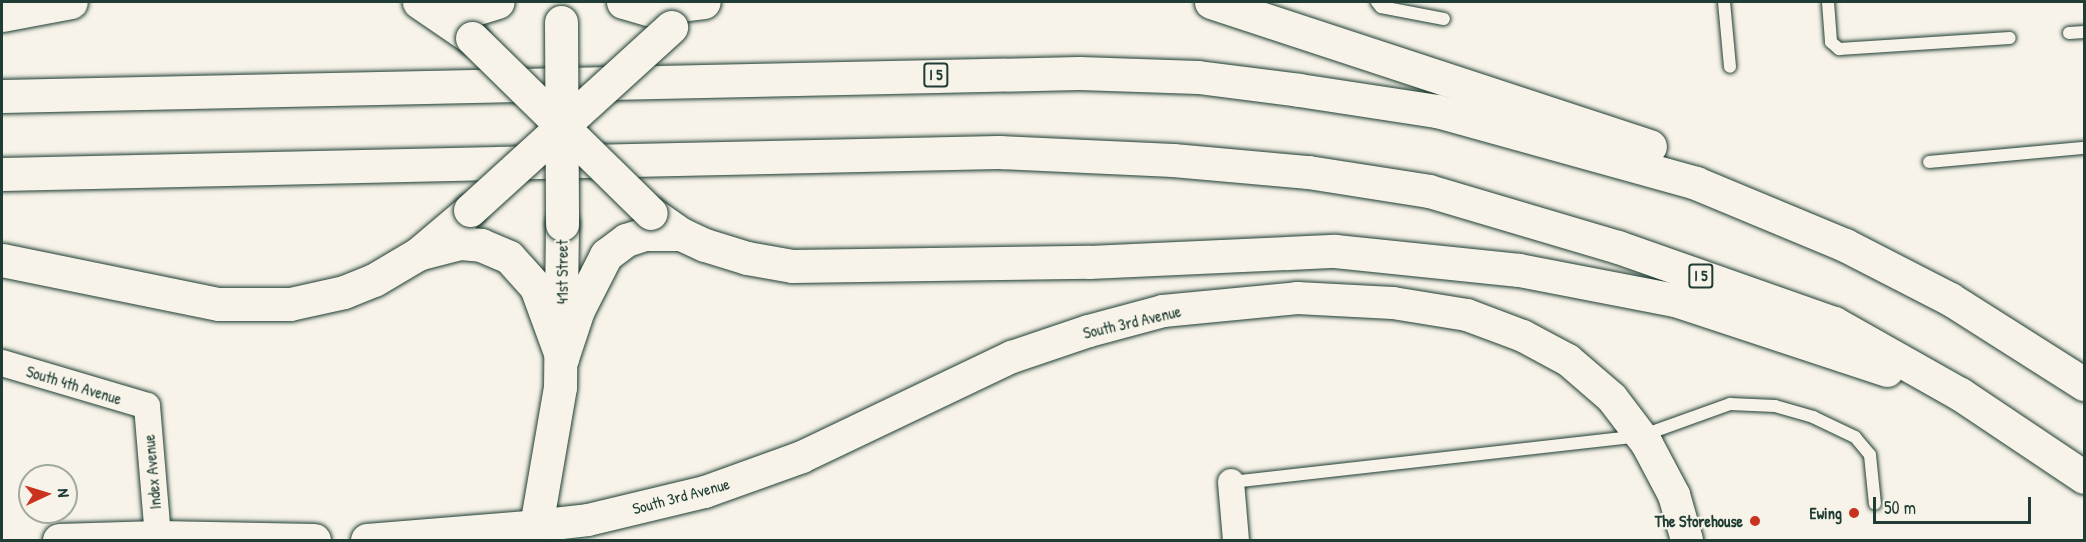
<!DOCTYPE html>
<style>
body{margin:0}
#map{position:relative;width:2086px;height:542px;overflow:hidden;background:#f7f3e8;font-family:"Patrick Hand",sans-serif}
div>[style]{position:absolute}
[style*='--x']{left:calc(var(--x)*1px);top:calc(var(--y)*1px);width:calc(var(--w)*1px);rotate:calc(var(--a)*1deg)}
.roads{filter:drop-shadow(0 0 2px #1f3d34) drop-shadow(0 0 2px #1f3d34)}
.service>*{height:12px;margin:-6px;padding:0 6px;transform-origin:6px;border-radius:6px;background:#f7f3e8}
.minor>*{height:26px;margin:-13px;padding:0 13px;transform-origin:13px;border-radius:13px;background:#f7f3e8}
.tertiary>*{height:32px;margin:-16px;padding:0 16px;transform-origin:16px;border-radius:16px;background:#f7f3e8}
.secondary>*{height:33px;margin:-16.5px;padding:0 16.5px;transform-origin:16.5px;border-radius:16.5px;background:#f7f3e8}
.primary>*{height:33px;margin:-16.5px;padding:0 16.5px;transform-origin:16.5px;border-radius:16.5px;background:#f7f3e8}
.motorway>*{height:33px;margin:-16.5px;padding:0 16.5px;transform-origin:16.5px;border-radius:16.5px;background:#f7f3e8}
.bridges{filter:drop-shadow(0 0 2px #1f3d34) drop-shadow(0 0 2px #1f3d34)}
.primary-bridge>*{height:33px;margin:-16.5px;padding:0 16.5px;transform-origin:16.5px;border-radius:16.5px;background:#f7f3e8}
.motorway-bridge>*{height:33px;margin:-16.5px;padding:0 16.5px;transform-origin:16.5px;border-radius:16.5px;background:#f7f3e8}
.dots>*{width:16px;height:16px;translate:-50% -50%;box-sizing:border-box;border:3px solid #f7f3e8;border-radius:50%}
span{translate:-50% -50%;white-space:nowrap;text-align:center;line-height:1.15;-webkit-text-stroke:4.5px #f7f3e8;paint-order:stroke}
.shield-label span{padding:2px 4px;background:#f7f3e8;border:2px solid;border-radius:4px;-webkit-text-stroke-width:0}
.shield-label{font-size:15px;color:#1f3d34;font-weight:700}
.street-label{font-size:16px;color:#1f3d34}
.poi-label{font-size:16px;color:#1f3d34;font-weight:700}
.right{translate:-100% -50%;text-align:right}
.frame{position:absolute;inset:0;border:3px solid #1f3d34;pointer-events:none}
.north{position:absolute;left:18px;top:464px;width:60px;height:60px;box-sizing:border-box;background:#f7f3e8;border:2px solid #a1aaa0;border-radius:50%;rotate:86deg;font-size:16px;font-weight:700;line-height:24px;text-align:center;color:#1f3d34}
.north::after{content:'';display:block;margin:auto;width:21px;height:27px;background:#c8321e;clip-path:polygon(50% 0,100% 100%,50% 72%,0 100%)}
.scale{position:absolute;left:1873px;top:497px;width:158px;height:27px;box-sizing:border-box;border:3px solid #1f3d34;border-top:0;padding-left:8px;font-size:18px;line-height:21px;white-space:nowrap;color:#1f3d34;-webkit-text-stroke:4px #f7f3e8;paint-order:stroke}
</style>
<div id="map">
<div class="roads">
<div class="service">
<i style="--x:1377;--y:2;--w:6;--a:51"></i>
<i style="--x:1381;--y:7;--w:64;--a:10.8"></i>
<i style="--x:1724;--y:2;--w:65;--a:84.7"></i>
<i style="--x:1828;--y:2;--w:40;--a:85.7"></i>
<i style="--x:1831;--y:42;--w:11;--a:41"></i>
<i style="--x:1839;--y:49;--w:171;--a:-3.7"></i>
<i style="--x:2069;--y:33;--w:15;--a:-4"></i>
<i style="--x:1929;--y:162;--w:156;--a:-5.2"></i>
<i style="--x:1231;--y:482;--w:413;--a:-6.4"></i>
<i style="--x:1641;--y:436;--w:95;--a:-19.8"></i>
<i style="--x:1730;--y:404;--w:45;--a:2.5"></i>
<i style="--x:1775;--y:406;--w:40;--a:16"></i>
<i style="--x:1813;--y:417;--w:47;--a:25.5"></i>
<i style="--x:1855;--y:437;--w:23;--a:50"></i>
<i style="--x:1870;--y:455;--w:49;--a:84.2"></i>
</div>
<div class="minor">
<i style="--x:2;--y:363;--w:151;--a:16.5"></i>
<i style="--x:147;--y:406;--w:131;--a:85.2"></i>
<i style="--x:1231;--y:482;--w:58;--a:85.1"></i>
</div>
<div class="tertiary">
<i style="--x:536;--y:526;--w:52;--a:-6.6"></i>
<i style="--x:588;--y:520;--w:120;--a:-13.5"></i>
<i style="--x:705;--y:492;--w:103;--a:-19.8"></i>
<i style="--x:802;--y:457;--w:233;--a:-25.5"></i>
<i style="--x:1012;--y:357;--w:81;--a:-18.7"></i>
<i style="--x:1089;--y:331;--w:77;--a:-15.1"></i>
<i style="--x:1163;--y:311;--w:135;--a:-5.5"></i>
<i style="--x:1297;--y:298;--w:96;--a:3"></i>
<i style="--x:1393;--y:303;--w:75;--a:9.2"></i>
<i style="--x:1467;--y:315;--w:60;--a:20.6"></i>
<i style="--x:1523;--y:336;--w:51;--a:28.1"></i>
<i style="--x:1568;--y:360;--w:58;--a:40.8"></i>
<i style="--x:1612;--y:398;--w:58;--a:52.7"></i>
<i style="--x:1647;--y:444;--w:58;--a:62.1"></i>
<i style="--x:1674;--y:495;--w:47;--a:73.9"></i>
</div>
<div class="secondary">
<i style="--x:59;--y:540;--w:99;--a:-1.7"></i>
<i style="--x:158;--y:537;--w:156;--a:1.1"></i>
<i style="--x:367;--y:540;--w:170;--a:-4.7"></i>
<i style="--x:536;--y:526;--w:14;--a:102"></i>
</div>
<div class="primary">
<i style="--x:536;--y:526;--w:141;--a:-80.2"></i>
<i style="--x:560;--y:387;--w:163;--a:-89.3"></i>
</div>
<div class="motorway">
<i style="--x:419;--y:2;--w:64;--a:34.2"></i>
<i style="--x:623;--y:2;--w:26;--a:16"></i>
<i style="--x:648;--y:9;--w:56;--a:-7.1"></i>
<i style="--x:1211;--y:2;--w:462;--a:18.2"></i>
<i style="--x:437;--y:11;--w:28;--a:2"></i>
<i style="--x:465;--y:12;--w:34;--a:-17"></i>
<i style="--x:2;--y:15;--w:70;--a:-10.7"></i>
<i style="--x:2;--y:96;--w:1077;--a:-1.22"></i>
<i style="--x:1079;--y:73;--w:119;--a:1.9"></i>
<i style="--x:1198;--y:77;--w:102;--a:7.3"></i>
<i style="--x:1299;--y:90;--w:140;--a:8.7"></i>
<i style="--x:1437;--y:111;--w:269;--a:15.5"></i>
<i style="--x:1696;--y:183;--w:161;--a:22.6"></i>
<i style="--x:1845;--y:245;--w:118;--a:27.2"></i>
<i style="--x:1950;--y:299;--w:159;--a:32.4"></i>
<i style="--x:2;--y:174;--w:996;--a:-1.27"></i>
<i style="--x:998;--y:152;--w:175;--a:2.6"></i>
<i style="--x:1173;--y:160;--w:136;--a:5.1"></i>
<i style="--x:1308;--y:172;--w:122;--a:8.9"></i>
<i style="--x:1429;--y:191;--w:197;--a:16.5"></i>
<i style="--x:1618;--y:247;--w:229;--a:19.4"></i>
<i style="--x:1834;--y:323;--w:145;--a:29.4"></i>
<i style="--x:1960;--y:394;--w:149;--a:33.8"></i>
<i style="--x:651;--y:213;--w:37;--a:35"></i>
<i style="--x:681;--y:234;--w:26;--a:25"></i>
<i style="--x:705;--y:245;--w:44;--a:17.2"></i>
<i style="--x:747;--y:258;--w:46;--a:10.1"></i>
<i style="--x:792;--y:266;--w:297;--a:-0.8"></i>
<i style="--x:1089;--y:262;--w:246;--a:-2.6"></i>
<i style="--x:1335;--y:251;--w:185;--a:5.9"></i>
<i style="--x:1519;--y:270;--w:159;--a:10.9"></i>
<i style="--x:1675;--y:300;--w:223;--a:18.3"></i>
<i style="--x:421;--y:253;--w:40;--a:-14.4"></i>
<i style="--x:460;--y:243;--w:21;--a:5"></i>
<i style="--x:481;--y:245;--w:30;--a:23"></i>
<i style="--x:509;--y:257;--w:40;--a:48"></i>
<i style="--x:536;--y:287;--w:76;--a:69.9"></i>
<i style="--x:2;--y:260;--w:221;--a:11.5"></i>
<i style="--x:219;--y:304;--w:71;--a:0"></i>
<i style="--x:290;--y:304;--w:55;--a:-12.5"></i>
<i style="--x:344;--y:292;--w:32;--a:-22"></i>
<i style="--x:374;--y:280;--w:51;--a:-30.6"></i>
<i style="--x:418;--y:254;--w:68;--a:-40.2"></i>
<i style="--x:562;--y:358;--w:51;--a:-71.6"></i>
<i style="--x:578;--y:310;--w:62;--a:-63"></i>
<i style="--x:606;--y:255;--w:25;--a:-37"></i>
<i style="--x:626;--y:240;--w:20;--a:-18"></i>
<i style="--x:645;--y:234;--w:36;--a:0"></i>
</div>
</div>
<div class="bridges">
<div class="primary-bridge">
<i style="--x:561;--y:22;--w:202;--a:89.7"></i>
</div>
<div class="motorway-bridge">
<i style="--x:472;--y:38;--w:250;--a:44.4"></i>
<i style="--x:470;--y:210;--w:272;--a:-42.3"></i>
</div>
</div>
<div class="dots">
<i style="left:1854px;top:513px;background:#c8321e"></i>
<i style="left:1755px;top:521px;background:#c8321e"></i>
</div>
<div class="shield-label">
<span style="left:936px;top:75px">I 5</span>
<span style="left:1701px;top:276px">I 5</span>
</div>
<div class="street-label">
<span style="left:562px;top:272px;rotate:-90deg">41st Street</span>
<span style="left:1132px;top:322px;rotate:-13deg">South 3rd Avenue</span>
<span style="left:74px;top:385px;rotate:17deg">South 4th Avenue</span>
<span style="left:152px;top:472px;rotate:-95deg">Index Avenue</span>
<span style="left:681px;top:496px;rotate:-15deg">South 3rd Avenue</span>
</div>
<div class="poi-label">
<span class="right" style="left:1842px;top:513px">Ewing</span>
<span class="right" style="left:1743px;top:521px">The Storehouse</span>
</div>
<div class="frame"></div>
<div class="north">N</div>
<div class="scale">50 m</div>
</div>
